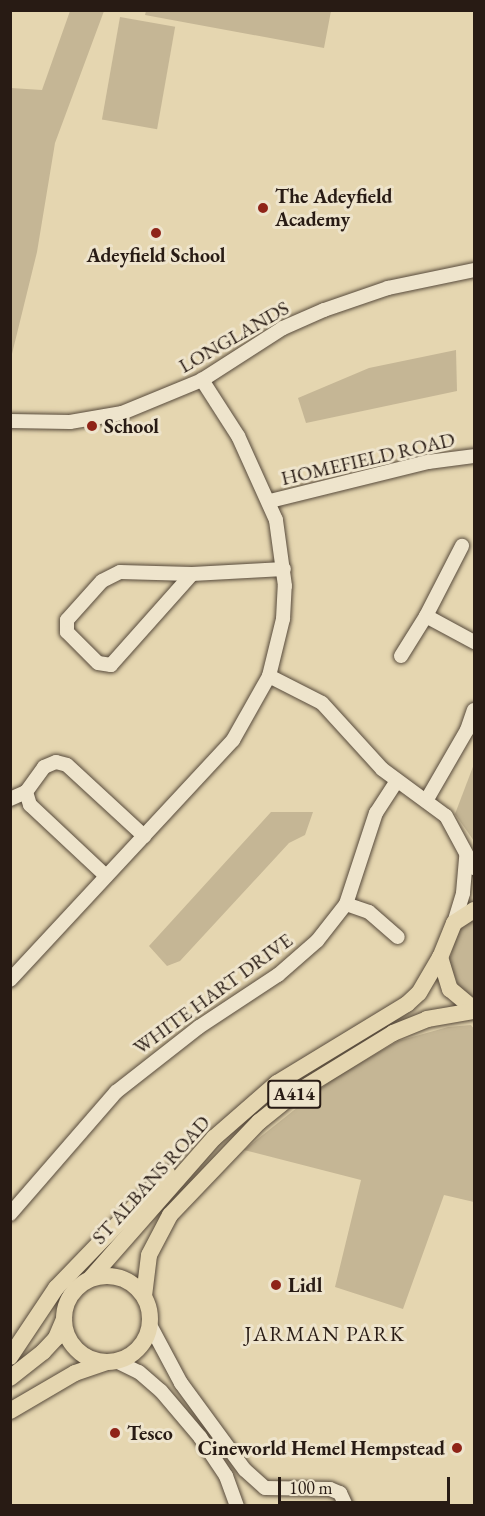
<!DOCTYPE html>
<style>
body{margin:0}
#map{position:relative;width:485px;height:1516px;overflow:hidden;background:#e5d6b0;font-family:"EB Garamond",serif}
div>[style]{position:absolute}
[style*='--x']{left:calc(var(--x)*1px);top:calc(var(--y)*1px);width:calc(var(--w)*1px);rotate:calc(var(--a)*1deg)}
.green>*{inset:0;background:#c5b695;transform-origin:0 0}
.roads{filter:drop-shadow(0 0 2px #574a3b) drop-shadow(0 0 2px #574a3b)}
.minor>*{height:14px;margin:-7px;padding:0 7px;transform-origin:7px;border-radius:7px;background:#eee4cc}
.major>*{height:16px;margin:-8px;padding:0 8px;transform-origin:8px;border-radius:8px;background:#e5d6b0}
.major>.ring{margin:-8px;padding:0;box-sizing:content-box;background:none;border:16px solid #e5d6b0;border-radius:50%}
.dots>*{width:16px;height:16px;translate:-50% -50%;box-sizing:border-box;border:3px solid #eee4cc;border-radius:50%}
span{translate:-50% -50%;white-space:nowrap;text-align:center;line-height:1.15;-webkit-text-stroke:6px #eee4cc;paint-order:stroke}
.shield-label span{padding:2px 4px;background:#eee4cc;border:2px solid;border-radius:4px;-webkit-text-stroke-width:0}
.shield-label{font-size:18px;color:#281b14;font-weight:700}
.poi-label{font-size:20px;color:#281b14;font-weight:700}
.left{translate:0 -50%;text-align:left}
.right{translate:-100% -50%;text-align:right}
.street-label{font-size:20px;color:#281b14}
.neighbourhood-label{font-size:21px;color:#281b14;letter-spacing:1.5px}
.frame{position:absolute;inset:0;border:12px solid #281b14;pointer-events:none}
.scale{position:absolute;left:278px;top:1477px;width:172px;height:27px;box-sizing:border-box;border:3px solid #281b14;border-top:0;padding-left:8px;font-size:18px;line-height:21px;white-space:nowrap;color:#281b14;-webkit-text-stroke:4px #eee4cc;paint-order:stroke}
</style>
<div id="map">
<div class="green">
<i style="clip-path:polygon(70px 11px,104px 11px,55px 143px,37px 252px,11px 358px,11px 88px,42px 90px)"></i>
<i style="clip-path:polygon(146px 11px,146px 10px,331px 11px,324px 48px,145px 15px)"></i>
<i style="left:120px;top:17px;width:56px;height:104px;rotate:10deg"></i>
<i style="clip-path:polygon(456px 350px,457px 391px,306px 423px,298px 398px,369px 368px)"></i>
<i style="clip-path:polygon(474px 764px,474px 841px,455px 814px)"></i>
<i style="clip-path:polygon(271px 812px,313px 812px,305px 835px,289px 843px,180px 961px,167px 966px,149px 946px)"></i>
<i style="clip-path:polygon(474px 919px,474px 1000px,460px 990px,449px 961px,458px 931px)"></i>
<i style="clip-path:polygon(471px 1025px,474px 1029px,474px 1202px,444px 1195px,403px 1309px,335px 1287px,361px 1180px,244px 1150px,333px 1079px,398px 1041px,448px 1027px)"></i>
</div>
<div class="roads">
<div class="minor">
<i style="--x:10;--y:421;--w:60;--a:1"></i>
<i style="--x:70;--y:422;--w:53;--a:-9.8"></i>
<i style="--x:122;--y:413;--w:87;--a:-22.4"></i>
<i style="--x:202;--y:380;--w:96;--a:-32.7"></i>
<i style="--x:283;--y:328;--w:45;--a:-23.7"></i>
<i style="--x:324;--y:310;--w:68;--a:-19"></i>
<i style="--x:388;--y:288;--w:88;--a:-11.8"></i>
<i style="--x:270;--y:501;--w:163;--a:-13.9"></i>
<i style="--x:428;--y:462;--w:46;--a:-7.4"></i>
<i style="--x:192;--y:574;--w:122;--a:131.7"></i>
<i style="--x:111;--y:665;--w:13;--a:-171"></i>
<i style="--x:98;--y:663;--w:44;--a:-135"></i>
<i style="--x:67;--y:632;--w:12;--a:-90"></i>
<i style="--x:67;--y:620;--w:52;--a:-48.1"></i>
<i style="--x:102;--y:581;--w:20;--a:-27"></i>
<i style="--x:120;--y:572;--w:72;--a:1.6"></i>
<i style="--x:192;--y:574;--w:92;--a:-3.1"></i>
<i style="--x:426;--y:616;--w:55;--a:28.4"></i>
<i style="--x:401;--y:656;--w:47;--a:-58"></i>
<i style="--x:426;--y:616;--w:79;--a:-62.8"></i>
<i style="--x:269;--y:676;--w:59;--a:27"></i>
<i style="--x:322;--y:703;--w:89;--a:47.7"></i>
<i style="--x:382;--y:769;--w:79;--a:36.3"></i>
<i style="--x:446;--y:816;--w:59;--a:61.7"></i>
<i style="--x:10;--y:799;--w:17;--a:-24"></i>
<i style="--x:426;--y:801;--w:82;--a:-60"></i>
<i style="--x:467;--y:730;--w:21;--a:-71"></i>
<i style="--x:106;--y:876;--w:104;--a:-136.9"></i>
<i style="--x:30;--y:805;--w:14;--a:-107"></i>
<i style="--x:26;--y:792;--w:31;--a:-54"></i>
<i style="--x:44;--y:767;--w:13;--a:-23"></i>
<i style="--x:56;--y:762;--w:11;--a:15"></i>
<i style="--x:67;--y:765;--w:105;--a:42.7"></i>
<i style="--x:346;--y:904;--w:24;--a:19"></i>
<i style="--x:369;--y:912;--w:38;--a:41"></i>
<i style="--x:454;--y:923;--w:31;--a:-73"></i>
<i style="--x:463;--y:893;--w:37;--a:-85"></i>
<i style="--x:10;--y:980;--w:328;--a:-47.1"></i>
<i style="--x:233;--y:740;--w:73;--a:-60.6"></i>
<i style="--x:269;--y:676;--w:59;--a:-76.2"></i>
<i style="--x:283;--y:619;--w:33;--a:-87"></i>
<i style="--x:285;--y:586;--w:67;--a:-97.8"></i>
<i style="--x:276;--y:520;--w:92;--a:-114.3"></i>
<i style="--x:238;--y:436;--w:67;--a:-122.7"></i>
<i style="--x:10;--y:1214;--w:162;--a:-49"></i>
<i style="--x:116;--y:1092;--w:105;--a:-38.1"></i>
<i style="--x:199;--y:1027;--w:95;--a:-33.4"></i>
<i style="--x:278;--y:975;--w:52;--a:-41.1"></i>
<i style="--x:317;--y:941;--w:47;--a:-51.9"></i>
<i style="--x:346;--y:904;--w:96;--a:-71.8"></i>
<i style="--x:376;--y:813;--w:37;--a:-57"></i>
<i style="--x:150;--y:1325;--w:66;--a:61.9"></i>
<i style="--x:181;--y:1383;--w:108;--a:53.7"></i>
<i style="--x:245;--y:1470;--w:27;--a:42"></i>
<i style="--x:265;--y:1488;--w:65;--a:0.9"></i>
<i style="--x:330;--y:1489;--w:11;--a:22"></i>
<i style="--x:340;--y:1493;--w:14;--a:65"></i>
<i style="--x:116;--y:1361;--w:25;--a:26"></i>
<i style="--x:139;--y:1372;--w:29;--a:41"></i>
<i style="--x:161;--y:1391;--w:60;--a:49.7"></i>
<i style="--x:200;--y:1437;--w:47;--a:56.3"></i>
<i style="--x:226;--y:1476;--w:32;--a:70"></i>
</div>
<div class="major">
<i style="--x:474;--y:910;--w:24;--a:147"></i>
<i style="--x:454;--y:923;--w:37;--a:112"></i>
<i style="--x:440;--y:957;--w:34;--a:73"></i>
<i style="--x:450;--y:989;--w:31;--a:40"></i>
<i class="ring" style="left:64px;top:1276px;width:70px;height:70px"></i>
<i style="--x:90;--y:1279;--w:188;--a:-48.7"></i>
<i style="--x:214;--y:1138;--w:84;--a:-41.1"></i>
<i style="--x:277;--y:1083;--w:152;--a:-31.3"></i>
<i style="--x:407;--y:1004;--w:16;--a:-43"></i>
<i style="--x:419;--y:993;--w:42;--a:-59.7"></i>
<i style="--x:144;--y:1296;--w:41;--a:-83"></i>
<i style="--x:149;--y:1255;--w:45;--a:-62.3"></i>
<i style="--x:170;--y:1215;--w:129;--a:-46.3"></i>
<i style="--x:259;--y:1122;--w:45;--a:-38.7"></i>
<i style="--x:294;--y:1094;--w:116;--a:-31.6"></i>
<i style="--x:393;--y:1033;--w:37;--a:-22"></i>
<i style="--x:427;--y:1019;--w:48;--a:-9.7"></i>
<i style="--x:10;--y:1357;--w:83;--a:-56.3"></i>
<i style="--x:56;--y:1288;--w:160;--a:-46"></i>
<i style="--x:10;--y:1378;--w:42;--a:-38.2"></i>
<i style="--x:43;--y:1352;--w:19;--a:-47"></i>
<i style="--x:56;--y:1338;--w:21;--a:-67"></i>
<i style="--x:10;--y:1411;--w:75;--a:-30.3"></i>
<i style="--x:75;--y:1373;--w:34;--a:-19"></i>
</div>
</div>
<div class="dots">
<i style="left:263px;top:208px;background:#8f2418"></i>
<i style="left:156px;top:233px;background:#8f2418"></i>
<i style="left:92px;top:426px;background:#8f2418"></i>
<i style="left:276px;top:1285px;background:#8f2418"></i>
<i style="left:115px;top:1433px;background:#8f2418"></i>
<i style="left:457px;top:1448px;background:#8f2418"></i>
</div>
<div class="shield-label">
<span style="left:294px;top:1094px">A414</span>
</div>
<div class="poi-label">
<span class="left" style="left:275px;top:208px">The Adeyfield<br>Academy</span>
<span style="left:156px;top:255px">Adeyfield School</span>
<span class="left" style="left:104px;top:426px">School</span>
<span class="left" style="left:288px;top:1285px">Lidl</span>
<span class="left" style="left:127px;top:1433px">Tesco</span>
<span class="right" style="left:445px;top:1448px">Cineworld Hemel Hempstead</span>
</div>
<div class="street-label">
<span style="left:234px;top:337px;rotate:-30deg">LONGLANDS</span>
<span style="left:368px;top:459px;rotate:-13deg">HOMEFIELD ROAD</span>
<span style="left:213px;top:994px;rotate:-36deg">WHITE HART DRIVE</span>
<span style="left:151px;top:1180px;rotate:-48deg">ST ALBANS ROAD</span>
</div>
<div class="neighbourhood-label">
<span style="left:325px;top:1334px">JARMAN PARK</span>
</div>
<div class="frame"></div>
<div class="scale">100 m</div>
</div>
